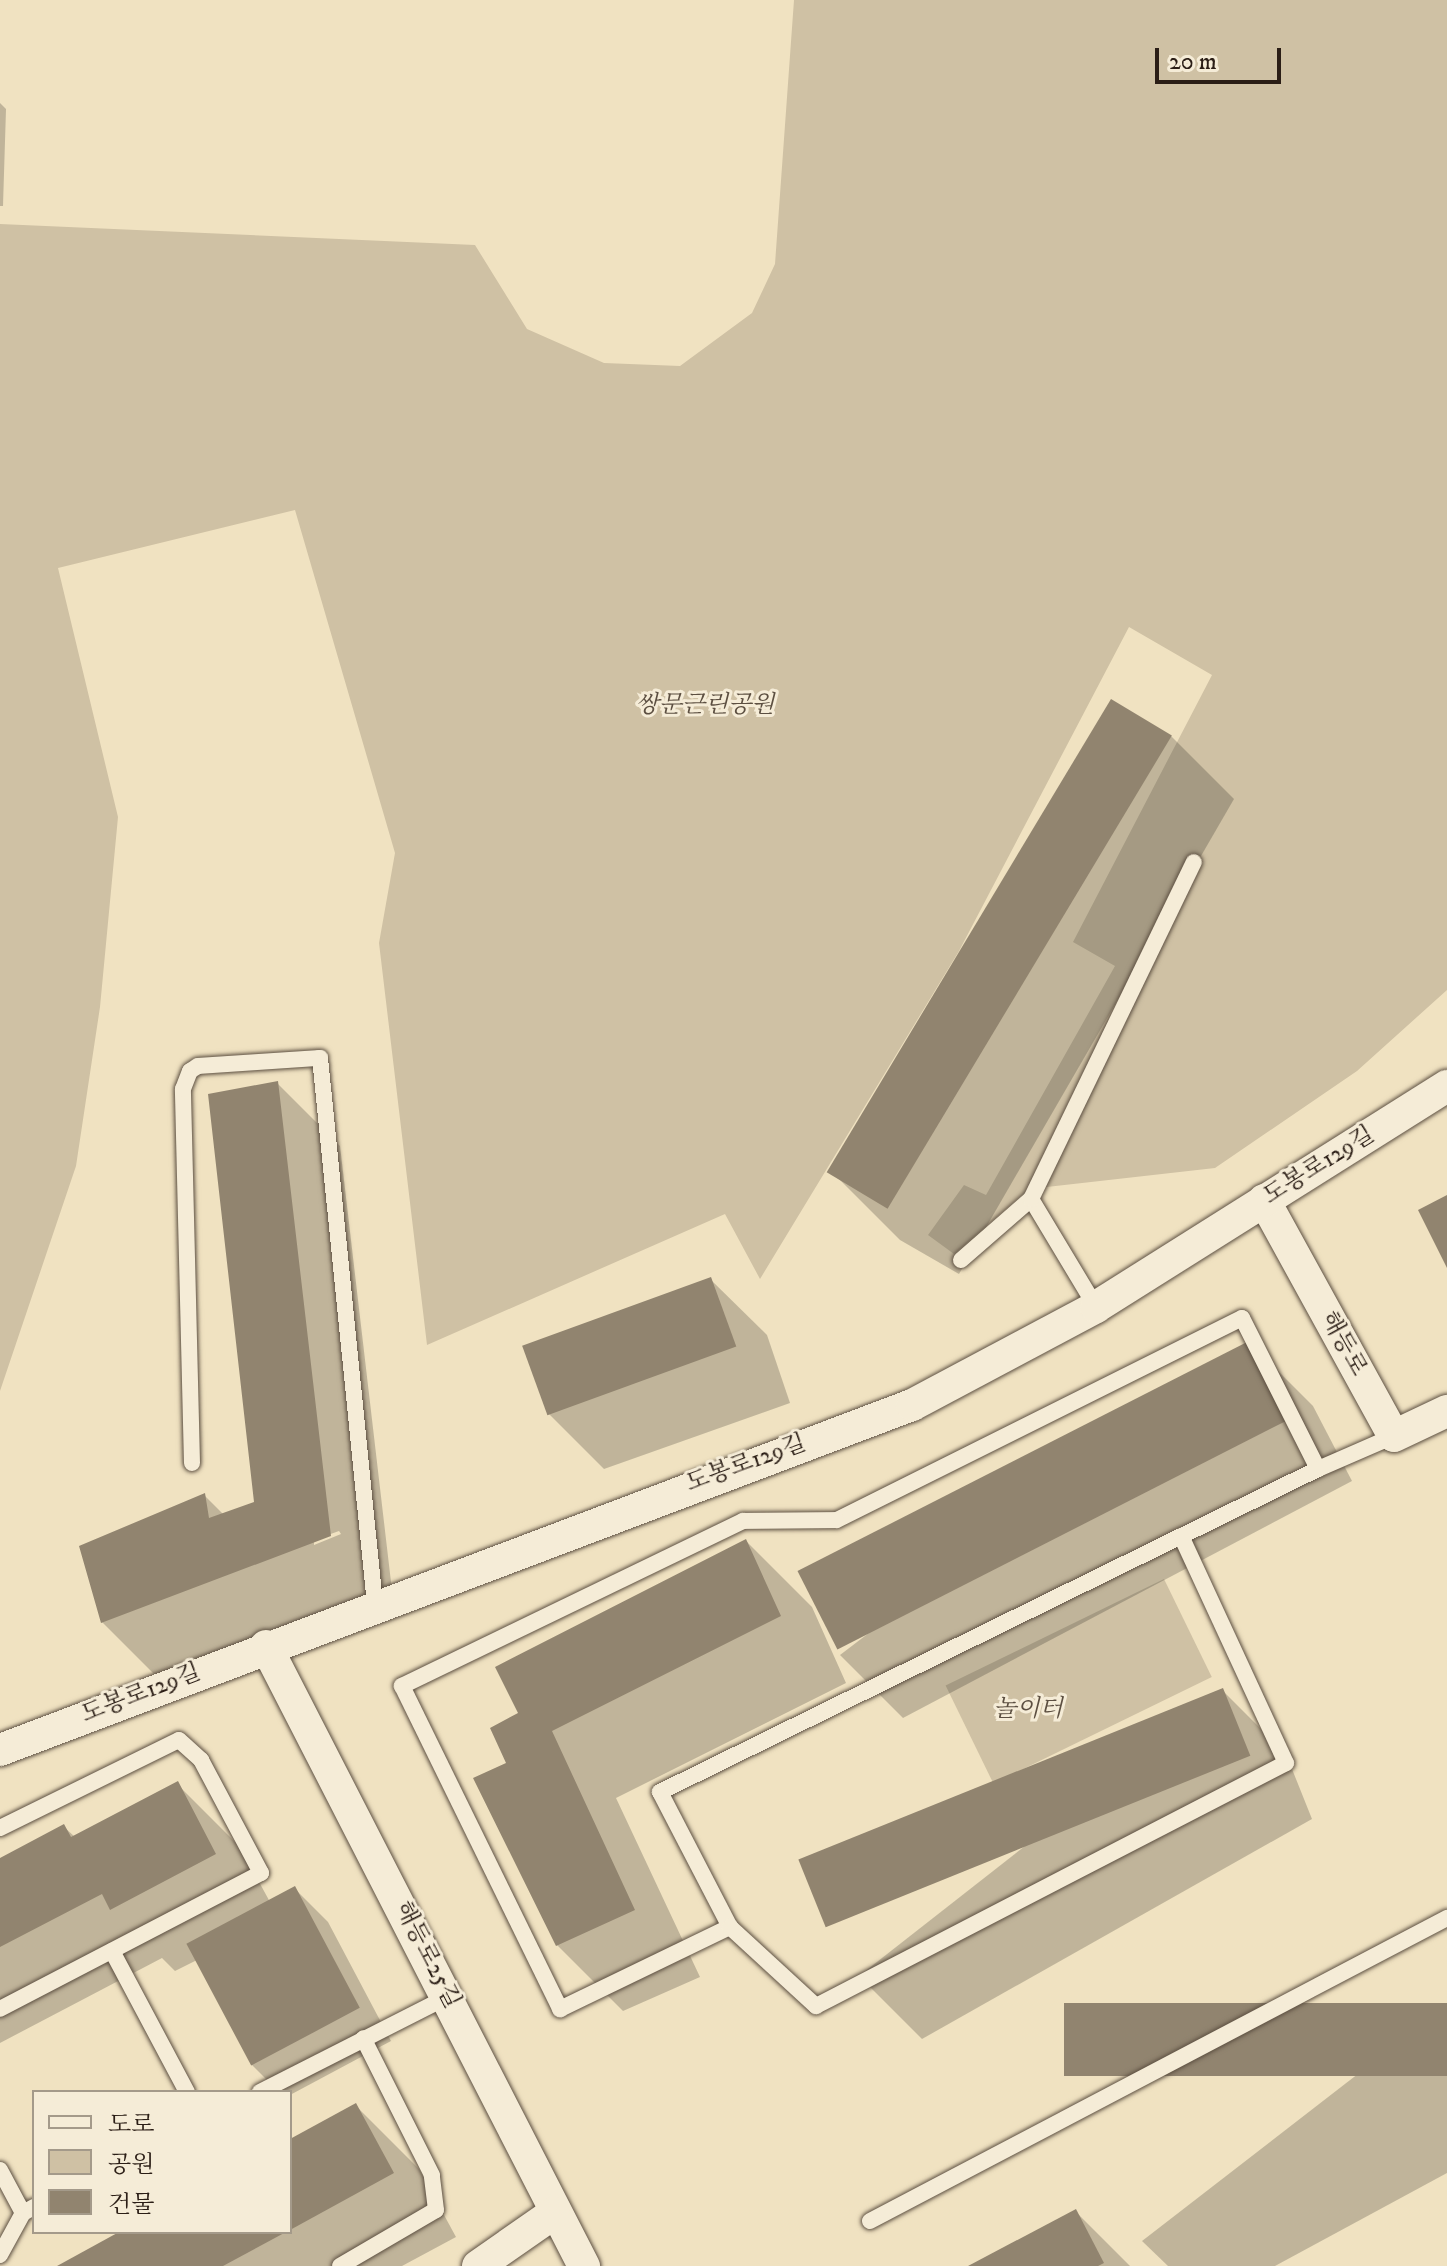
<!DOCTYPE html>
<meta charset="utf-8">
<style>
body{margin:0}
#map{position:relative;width:1447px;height:2266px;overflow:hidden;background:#f0e2c1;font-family:"IM FELL DW Pica","Noto Serif KR",serif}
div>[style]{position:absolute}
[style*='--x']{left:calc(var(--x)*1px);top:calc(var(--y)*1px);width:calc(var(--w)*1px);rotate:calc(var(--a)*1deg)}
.green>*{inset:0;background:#cfc1a4;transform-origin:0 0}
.shadow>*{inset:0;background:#0003}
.building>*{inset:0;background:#91846f;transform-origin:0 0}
.roads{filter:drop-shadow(0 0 2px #5c4f41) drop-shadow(0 0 2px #5c4f41)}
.lane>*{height:16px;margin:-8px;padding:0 8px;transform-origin:8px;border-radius:8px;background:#f5ecd7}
.street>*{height:32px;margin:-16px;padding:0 16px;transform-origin:16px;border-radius:16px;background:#f5ecd7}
span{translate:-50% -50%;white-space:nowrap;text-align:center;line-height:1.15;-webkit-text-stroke:6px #f5ecd7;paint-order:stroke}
.park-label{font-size:24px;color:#5c4f41;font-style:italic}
.street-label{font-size:24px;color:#2b1e16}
.legend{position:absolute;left:32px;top:2090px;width:260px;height:144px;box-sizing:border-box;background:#f5ecd7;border:2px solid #a49a8a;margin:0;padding:10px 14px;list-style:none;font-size:24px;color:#2b1e16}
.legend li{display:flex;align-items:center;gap:16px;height:40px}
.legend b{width:40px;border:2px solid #a49a8a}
.scale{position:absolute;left:1155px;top:48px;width:126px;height:36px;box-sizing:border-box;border:4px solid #2b1e16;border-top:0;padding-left:10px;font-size:24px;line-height:28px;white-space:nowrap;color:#2b1e16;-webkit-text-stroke:6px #f5ecd7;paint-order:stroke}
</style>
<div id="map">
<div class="green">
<i style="clip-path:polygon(794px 0,1447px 0,1447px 990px,1357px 1071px,1215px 1168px,1029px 1189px,954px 1254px,928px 1235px,964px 1185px,986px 1195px,1115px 966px,1073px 942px,1212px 675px,1129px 627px,959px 951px,760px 1279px,725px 1214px,427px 1345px,379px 943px,395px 853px,295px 510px,58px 568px,118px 817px,100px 1007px,76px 1166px,0 1391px,0 224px,475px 245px,527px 329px,604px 363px,680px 366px,752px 313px,775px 264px)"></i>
<i style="left:1164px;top:1579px;width:109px;height:243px;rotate:64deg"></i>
</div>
<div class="shadow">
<i style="clip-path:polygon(0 103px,6px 109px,3px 206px,0 206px)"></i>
<i style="clip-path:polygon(1171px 736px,1234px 799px,959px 1274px,900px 1240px,837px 1177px)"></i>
<i style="clip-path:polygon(evenodd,277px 1083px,340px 1146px,393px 1599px,165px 1685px,102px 1622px,205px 1496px,224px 1515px,256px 1503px,277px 1083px,339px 1531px,341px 1534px,314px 1545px,314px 1540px,339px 1531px)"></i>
<i style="clip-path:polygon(710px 1279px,767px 1335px,790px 1403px,604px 1469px,548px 1413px)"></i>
<i style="clip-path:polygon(1250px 1343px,1313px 1406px,1352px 1481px,903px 1718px,840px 1655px)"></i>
<i style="clip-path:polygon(746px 1541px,812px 1607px,846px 1683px,616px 1798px,700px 1977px,623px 2011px,557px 1945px,509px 1764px,520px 1714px)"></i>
<i style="clip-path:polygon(1223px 1691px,1286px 1754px,1312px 1819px,922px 2039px,859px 1976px)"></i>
<i style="clip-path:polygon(177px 1784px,240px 1847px,270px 1902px,295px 1889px,328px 1922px,391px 2041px,290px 2095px,279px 2092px,252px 2065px,197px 1960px,175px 1971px,162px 1958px,0 2043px,0 1860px,64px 1827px,75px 1837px)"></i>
<i style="clip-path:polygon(1447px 2005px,1447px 2173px,1275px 2266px,1168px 2266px,1142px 2241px)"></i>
<i style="clip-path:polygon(356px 2106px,419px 2169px,456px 2237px,402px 2266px,61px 2266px,124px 2232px,290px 2232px,290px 2142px)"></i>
<i style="clip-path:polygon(1075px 2211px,1130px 2266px,972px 2266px)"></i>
</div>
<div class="building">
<i style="left:1111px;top:699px;width:71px;height:552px;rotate:31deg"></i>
<i style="clip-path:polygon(278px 1081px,331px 1536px,101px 1623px,79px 1546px,205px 1493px,209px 1518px,254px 1502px,208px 1094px)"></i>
<i style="clip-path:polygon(1447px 1195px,1447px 1268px,1418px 1210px)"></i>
<i style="left:711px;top:1277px;width:74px;height:201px;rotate:70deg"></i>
<i style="left:1251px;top:1340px;width:88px;height:509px;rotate:63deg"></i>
<i style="clip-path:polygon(746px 1539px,781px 1616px,552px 1731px,635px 1910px,556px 1946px,473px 1778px,506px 1763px,490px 1728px,518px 1713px,495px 1667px)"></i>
<i style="left:1223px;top:1688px;width:73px;height:458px;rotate:68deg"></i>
<i style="clip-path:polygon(178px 1781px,216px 1854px,110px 1910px,102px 1894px,0 1947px,0 1858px,64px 1824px,71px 1837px)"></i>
<i style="left:295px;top:1886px;width:138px;height:123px;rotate:62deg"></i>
<i style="left:1447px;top:2003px;width:73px;height:383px;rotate:90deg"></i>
<i style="clip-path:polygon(356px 2103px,394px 2173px,290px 2230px,290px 2139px)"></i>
<i style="clip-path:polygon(1076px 2209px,1104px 2263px,1098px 2266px,968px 2266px)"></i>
<i style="clip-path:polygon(119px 2232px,286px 2232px,223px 2266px,57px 2266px)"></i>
</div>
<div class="roads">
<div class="lane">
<i style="--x:961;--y:1260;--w:93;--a:-41.1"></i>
<i style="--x:1096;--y:1307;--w:126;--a:-121"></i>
<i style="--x:1031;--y:1199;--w:374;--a:-64.2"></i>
<i style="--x:192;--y:1463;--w:374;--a:-91.4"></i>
<i style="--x:183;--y:1089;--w:19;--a:-69"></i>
<i style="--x:190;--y:1071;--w:9;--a:-32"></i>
<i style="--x:198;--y:1066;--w:122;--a:-3.8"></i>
<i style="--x:320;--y:1058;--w:549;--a:84.25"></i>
<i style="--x:1318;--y:1469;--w:169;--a:-116.7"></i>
<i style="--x:1242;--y:1318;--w:453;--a:153.5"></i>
<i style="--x:836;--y:1520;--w:93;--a:179.4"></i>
<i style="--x:743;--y:1521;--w:379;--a:154.2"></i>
<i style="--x:402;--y:1686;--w:360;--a:63.9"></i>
<i style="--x:560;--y:2009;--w:189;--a:-25.8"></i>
<i style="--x:730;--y:1927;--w:152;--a:-117.4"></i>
<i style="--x:660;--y:1792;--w:733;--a:-26.15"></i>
<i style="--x:1318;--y:1469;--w:83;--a:-23.5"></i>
<i style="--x:0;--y:1828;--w:199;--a:-26.2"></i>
<i style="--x:179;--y:1740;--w:30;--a:42"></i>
<i style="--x:201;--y:1760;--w:128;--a:62"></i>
<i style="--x:261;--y:1873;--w:294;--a:152.5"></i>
<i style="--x:730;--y:1927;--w:117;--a:42.6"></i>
<i style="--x:816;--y:2006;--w:529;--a:-27.34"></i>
<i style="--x:1286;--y:1763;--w:250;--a:-114.8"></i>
<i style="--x:112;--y:1951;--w:160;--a:62"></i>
<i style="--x:260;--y:2092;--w:212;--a:-26.9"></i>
<i style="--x:0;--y:2170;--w:49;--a:61.9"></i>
<i style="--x:23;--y:2213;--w:13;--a:-29"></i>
<i style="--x:870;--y:2221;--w:652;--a:-27.71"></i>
<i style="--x:0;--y:2255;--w:48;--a:-61.3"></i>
<i style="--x:340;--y:2266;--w:111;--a:-30.3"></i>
<i style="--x:436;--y:2210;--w:35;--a:-97"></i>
<i style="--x:432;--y:2175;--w:153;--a:-116.7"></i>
</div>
<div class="street">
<i style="--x:1264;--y:1200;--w:269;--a:61.2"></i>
<i style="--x:1394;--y:1436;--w:59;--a:-25.3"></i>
<i style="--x:266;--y:1646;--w:697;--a:62.85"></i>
<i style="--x:0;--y:1750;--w:975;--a:-20.72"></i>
<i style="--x:912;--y:1405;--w:208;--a:-28"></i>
<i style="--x:1096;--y:1307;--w:415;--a:-32.2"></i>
<i style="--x:478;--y:2266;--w:93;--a:-34.9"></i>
</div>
</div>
<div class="park-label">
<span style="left:705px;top:706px">쌍문근린공원</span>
<span style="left:1028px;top:1710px">놀이터</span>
</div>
<div class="street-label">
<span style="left:1319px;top:1166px;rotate:-32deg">도봉로129길</span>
<span style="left:1343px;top:1344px;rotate:61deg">해등로</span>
<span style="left:746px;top:1464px;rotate:-20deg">도봉로129길</span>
<span style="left:141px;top:1694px;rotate:-21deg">도봉로129길</span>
<span style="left:427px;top:1955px;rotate:63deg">해등로25길</span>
</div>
<ul class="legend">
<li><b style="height:10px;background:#f5ecd7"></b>도로</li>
<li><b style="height:22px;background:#cfc1a4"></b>공원</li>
<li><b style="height:22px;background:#91846f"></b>건물</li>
</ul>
<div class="scale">20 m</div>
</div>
